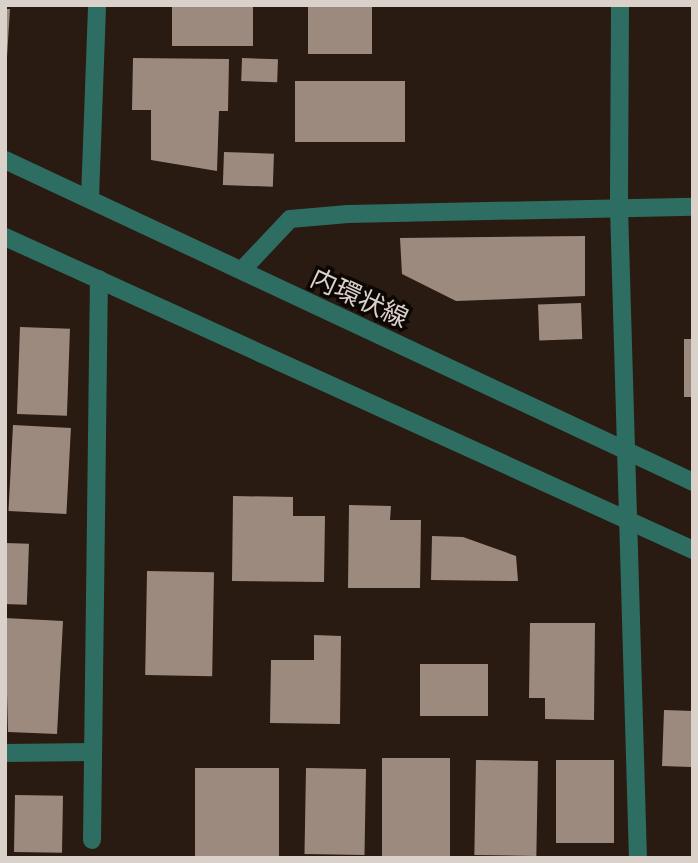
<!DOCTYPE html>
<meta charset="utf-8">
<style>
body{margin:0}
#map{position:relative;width:698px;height:863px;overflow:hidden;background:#291b12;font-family:Commissioner,"Noto Sans JP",sans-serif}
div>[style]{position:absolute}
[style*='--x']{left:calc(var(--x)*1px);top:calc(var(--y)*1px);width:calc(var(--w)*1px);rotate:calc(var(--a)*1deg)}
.building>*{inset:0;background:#9c8a7f;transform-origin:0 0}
.minor>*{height:18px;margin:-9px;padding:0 9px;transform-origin:9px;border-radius:9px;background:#2e6d61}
span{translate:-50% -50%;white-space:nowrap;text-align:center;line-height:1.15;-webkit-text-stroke:7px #0d0704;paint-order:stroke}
.street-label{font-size:26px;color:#dbd1cb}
.frame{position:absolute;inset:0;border:7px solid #dbd1cb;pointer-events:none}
</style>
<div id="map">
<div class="building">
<i style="left:172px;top:5px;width:81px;height:41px"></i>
<i style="left:308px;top:5px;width:64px;height:49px"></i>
<i style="clip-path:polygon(5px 9px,10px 9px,7px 57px,5px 57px)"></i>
<i style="clip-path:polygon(133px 58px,229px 59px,228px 111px,219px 111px,217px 171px,151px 160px,151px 110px,132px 110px)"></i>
<i style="left:242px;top:58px;width:36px;height:23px;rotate:2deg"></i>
<i style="left:295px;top:81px;width:110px;height:61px"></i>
<i style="left:224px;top:152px;width:50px;height:33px;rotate:2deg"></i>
<i style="clip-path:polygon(585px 236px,585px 296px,456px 301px,402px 274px,400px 238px)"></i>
<i style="left:581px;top:303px;width:36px;height:43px;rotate:88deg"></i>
<i style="left:20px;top:327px;width:50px;height:87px;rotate:2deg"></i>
<i style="left:684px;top:339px;width:9px;height:58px"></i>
<i style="left:13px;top:425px;width:58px;height:86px;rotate:3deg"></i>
<i style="clip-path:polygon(233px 496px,293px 497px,293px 516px,325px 516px,324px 582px,232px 581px)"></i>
<i style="clip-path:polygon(349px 505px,391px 506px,390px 520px,421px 520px,420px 588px,348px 588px)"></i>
<i style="clip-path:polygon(432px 536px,463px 537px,516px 556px,518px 581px,431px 580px)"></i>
<i style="left:5px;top:543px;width:24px;height:61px;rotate:2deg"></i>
<i style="left:147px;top:571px;width:67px;height:104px;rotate:1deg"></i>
<i style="clip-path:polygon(5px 618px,63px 621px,57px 734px,8px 732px)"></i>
<i style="clip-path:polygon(530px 623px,595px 623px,594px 720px,545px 719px,545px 698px,529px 698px)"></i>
<i style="clip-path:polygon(314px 635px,341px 636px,340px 724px,270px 723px,271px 660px,314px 660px)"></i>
<i style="left:420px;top:664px;width:68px;height:52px"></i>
<i style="left:664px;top:710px;width:29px;height:56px;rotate:2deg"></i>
<i style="left:382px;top:758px;width:68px;height:98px"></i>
<i style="left:476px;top:760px;width:62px;height:95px;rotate:1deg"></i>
<i style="left:556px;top:760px;width:58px;height:83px"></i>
<i style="left:195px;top:768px;width:84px;height:89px"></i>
<i style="left:306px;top:768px;width:60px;height:86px;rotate:1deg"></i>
<i style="left:15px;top:795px;width:48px;height:57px;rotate:1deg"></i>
</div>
<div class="minor">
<i style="--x:620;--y:5;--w:203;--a:90.3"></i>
<i style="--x:619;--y:208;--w:650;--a:88.33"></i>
<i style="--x:5;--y:160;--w:760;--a:25.08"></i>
<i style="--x:90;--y:198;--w:193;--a:-87.9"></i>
<i style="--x:5;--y:237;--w:756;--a:24.46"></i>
<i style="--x:242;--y:270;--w:70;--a:-46.7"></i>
<i style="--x:290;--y:219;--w:58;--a:-4.9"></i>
<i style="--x:348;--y:214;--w:345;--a:-1.2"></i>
<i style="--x:5;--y:753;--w:88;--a:-0.7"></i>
<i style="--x:92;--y:840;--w:561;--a:-89.29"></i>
</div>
<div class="street-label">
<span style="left:360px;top:297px;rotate:25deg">内環状線</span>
</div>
<div class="frame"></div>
</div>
